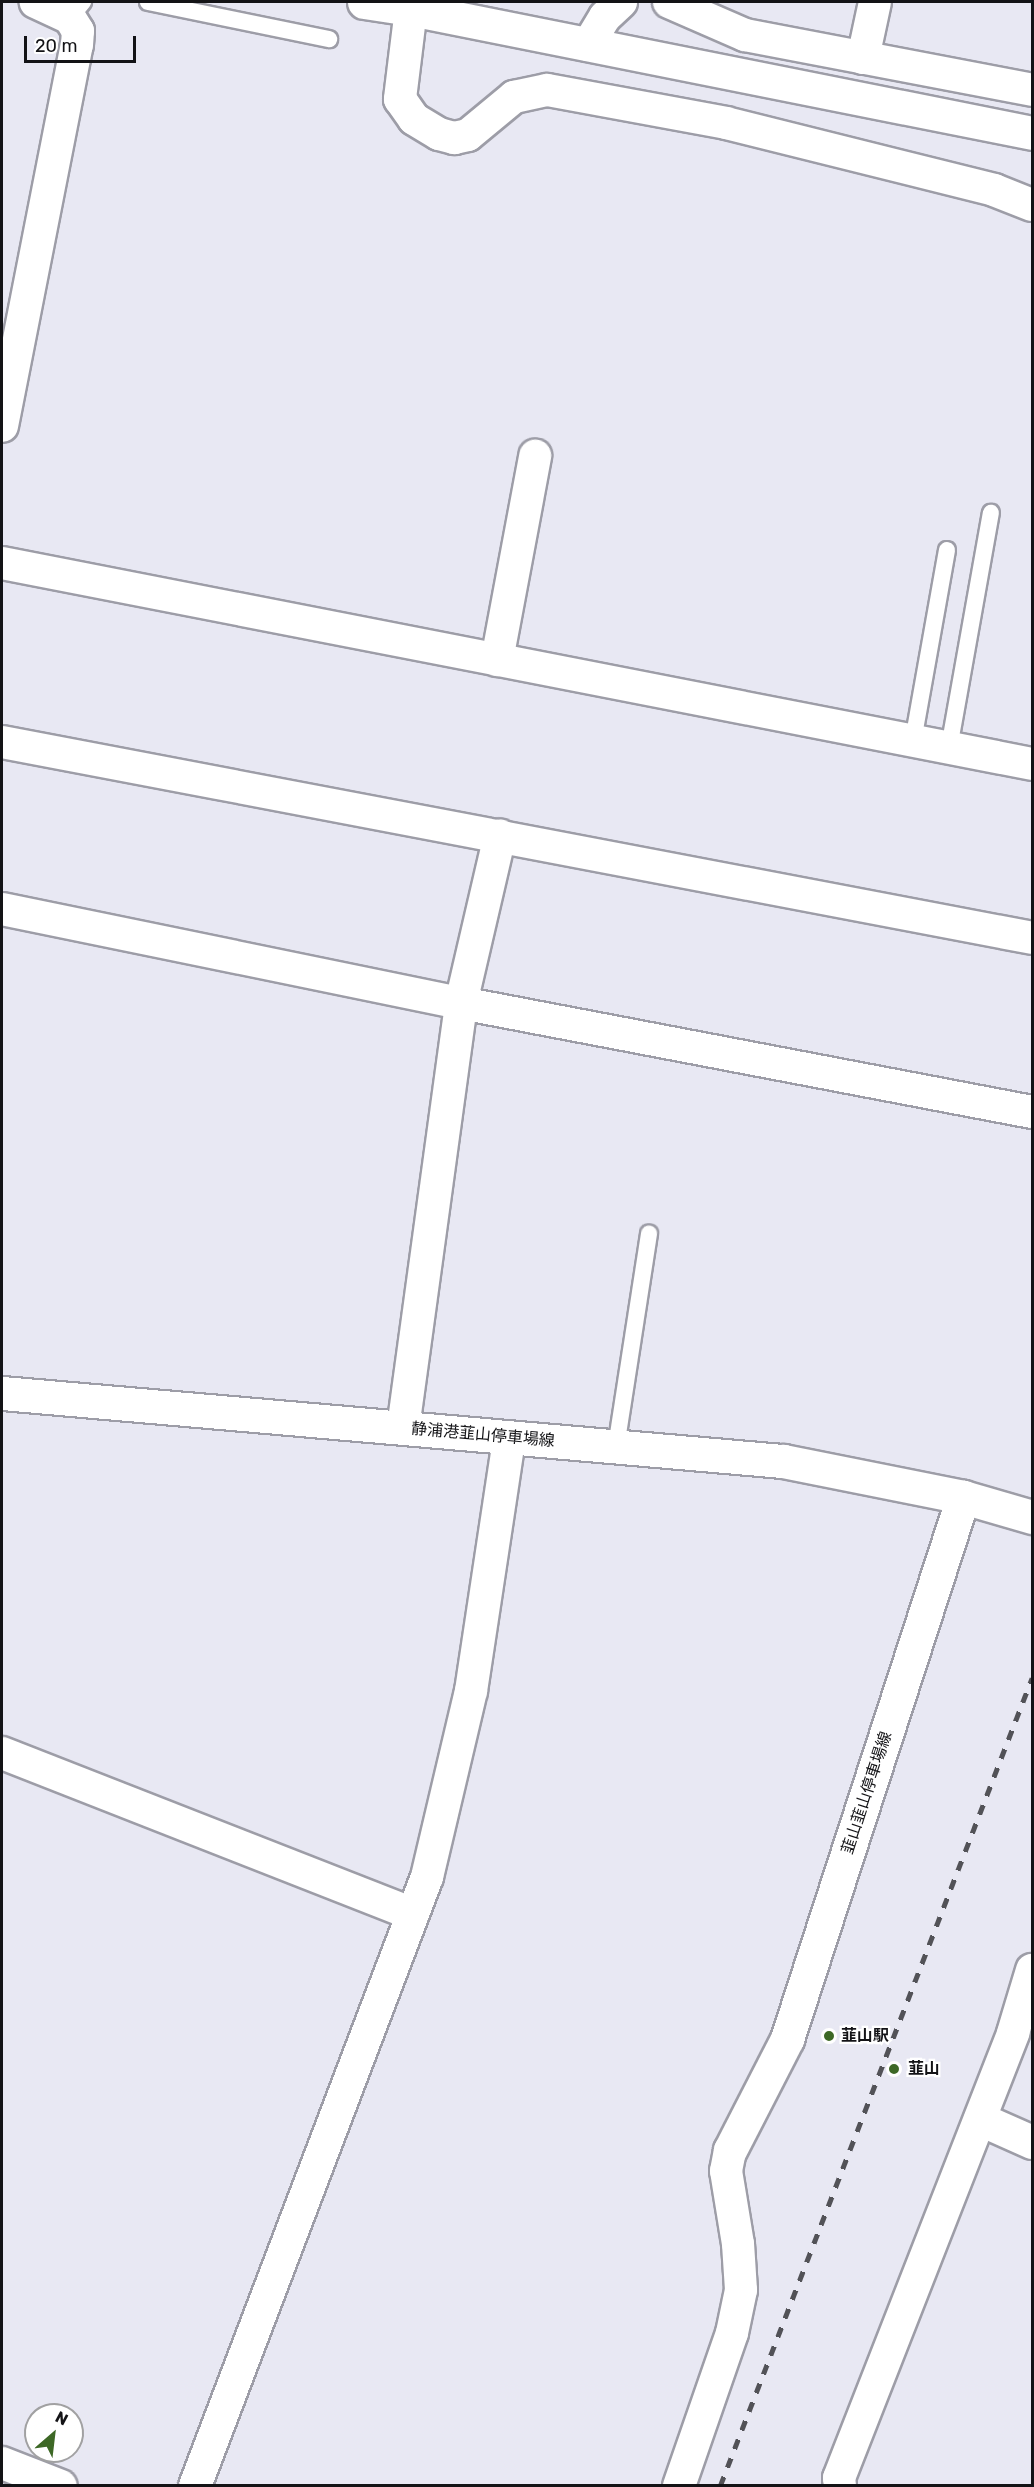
<!DOCTYPE html>
<meta charset="utf-8">
<style>
body{margin:0}
#map{position:relative;width:1034px;height:2487px;overflow:hidden;background:#e8e8f3;font-family:Rubik,"Noto Sans JP",sans-serif}
div>[style]{position:absolute}
[style*='--x']{left:calc(var(--x)*1px);top:calc(var(--y)*1px);width:calc(var(--w)*1px);rotate:calc(var(--a)*1deg)}
.roads{filter:drop-shadow(2px 0 #9d9da7) drop-shadow(-2px 0 #9d9da7) drop-shadow(0 2px #9d9da7) drop-shadow(0 -2px #9d9da7)}
.service>*{height:16px;margin:-8px;padding:0 8px;transform-origin:8px;border-radius:8px;background:#fff}
.minor>*{height:32px;margin:-16px;padding:0 16px;transform-origin:16px;border-radius:16px;background:#fff}
.tertiary>*{height:33px;margin:-16.5px;padding:0 16.5px;transform-origin:16.5px;border-radius:16.5px;background:#fff}
.secondary>*{height:33px;margin:-16.5px;padding:0 16.5px;transform-origin:16.5px;border-radius:16.5px;background:#fff}
.rail>*{height:4.5px;margin-top:-2.25px;transform-origin:0;background:repeating-linear-gradient(90deg,#525257 0 10px,transparent 0 20px)}
.dots>*{width:16px;height:16px;translate:-50% -50%;box-sizing:border-box;border:3px solid #fff;border-radius:50%}
span{translate:-50% -50%;white-space:nowrap;text-align:center;line-height:1.15;-webkit-text-stroke:4.5px #fff;paint-order:stroke}
.street-label{font-size:16px;color:#131316}
.poi-label{font-size:16px;color:#131316;font-weight:700}
.left{translate:0 -50%;text-align:left}
.frame{position:absolute;inset:0;border:3px solid #131316;pointer-events:none}
.north{position:absolute;left:24px;top:2403px;width:60px;height:60px;box-sizing:border-box;background:#fff;border:2px solid #a1a1a2;border-radius:50%;rotate:28deg;font-size:16px;font-weight:700;line-height:24px;text-align:center;color:#131316}
.north::after{content:'';display:block;margin:auto;width:21px;height:27px;background:#3d6826;clip-path:polygon(50% 0,100% 100%,50% 72%,0 100%)}
.scale{position:absolute;left:24px;top:36px;width:112px;height:27px;box-sizing:border-box;border:3px solid #131316;border-top:0;padding-left:8px;font-size:18px;line-height:21px;white-space:nowrap;color:#131316;-webkit-text-stroke:4px #fff;paint-order:stroke}
</style>
<div id="map">
<div class="roads">
<div class="service">
<div style="--x:148;--y:2;--w:185;--a:11.6"></div>
<div style="--x:70;--y:18;--w:21;--a:-51"></div>
<div style="--x:913;--y:741;--w:194;--a:-79.9"></div>
<div style="--x:949;--y:748;--w:239;--a:-79.9"></div>
<div style="--x:616;--y:1447;--w:216;--a:-81.2"></div>
</div>
<div class="minor">
<div style="--x:669;--y:2;--w:83;--a:23.5"></div>
<div style="--x:745;--y:35;--w:292;--a:10.8"></div>
<div style="--x:411;--y:9;--w:91;--a:97"></div>
<div style="--x:400;--y:99;--w:24;--a:55"></div>
<div style="--x:414;--y:119;--w:29;--a:31"></div>
<div style="--x:439;--y:134;--w:16;--a:15"></div>
<div style="--x:454;--y:138;--w:14;--a:-12"></div>
<div style="--x:468;--y:135;--w:60;--a:-39.6"></div>
<div style="--x:514;--y:97;--w:34;--a:-12"></div>
<div style="--x:547;--y:90;--w:182;--a:10.4"></div>
<div style="--x:726;--y:123;--w:276;--a:14"></div>
<div style="--x:994;--y:190;--w:41;--a:21.5"></div>
<div style="--x:588;--y:45;--w:33;--a:-59"></div>
<div style="--x:605;--y:17;--w:22;--a:-43"></div>
<div style="--x:863;--y:58;--w:57;--a:-77.9"></div>
<div style="--x:2;--y:426;--w:388;--a:-78.9"></div>
<div style="--x:77;--y:45;--w:14;--a:-86"></div>
<div style="--x:78;--y:31;--w:15;--a:-122"></div>
<div style="--x:70;--y:18;--w:38;--a:-155"></div>
<div style="--x:2;--y:563;--w:1049;--a:11.04"></div>
<div style="--x:497;--y:660;--w:208;--a:-79.4"></div>
<div style="--x:2;--y:742;--w:1048;--a:10.77"></div>
<div style="--x:2;--y:909;--w:469;--a:11.6"></div>
<div style="--x:461;--y:1003;--w:581;--a:10.81"></div>
<div style="--x:403;--y:1428;--w:429;--a:-82.2"></div>
<div style="--x:461;--y:1003;--w:172;--a:-76.9"></div>
<div style="--x:2;--y:1753;--w:441;--a:21.4"></div>
<div style="--x:2;--y:2463;--w:63;--a:21.3"></div>
<div style="--x:195;--y:2486;--w:652;--a:-69.15"></div>
<div style="--x:427;--y:1877;--w:191;--a:-76.7"></div>
<div style="--x:471;--y:1691;--w:255;--a:-81.4"></div>
<div style="--x:679;--y:2486;--w:162;--a:-70.9"></div>
<div style="--x:732;--y:2333;--w:44;--a:-78.2"></div>
<div style="--x:741;--y:2290;--w:46;--a:-93.7"></div>
<div style="--x:738;--y:2244;--w:74;--a:-99.3"></div>
<div style="--x:726;--y:2171;--w:21;--a:-79"></div>
<div style="--x:840;--y:2486;--w:8;--a:-97"></div>
<div style="--x:839;--y:2478;--w:478;--a:-68.6"></div>
<div style="--x:1013;--y:2033;--w:66;--a:-73.2"></div>
</div>
<div class="tertiary">
<div style="--x:411;--y:9;--w:633;--a:11.29"></div>
<div style="--x:980;--y:2119;--w:57;--a:23.9"></div>
</div>
<div class="secondary">
<div style="--x:364;--y:2;--w:48;--a:8.5"></div>
<div style="--x:411;--y:9;--w:7;--a:-90"></div>
<div style="--x:2;--y:1393;--w:784;--a:4.98"></div>
<div style="--x:783;--y:1461;--w:184;--a:11.3"></div>
<div style="--x:730;--y:2150;--w:125;--a:-62.8"></div>
<div style="--x:787;--y:2039;--w:570;--a:-72.01"></div>
<div style="--x:963;--y:1497;--w:72;--a:16.2"></div>
</div>
</div>
<div class="rail">
<div style="--x:720;--y:2486;--w:866;--a:-68.89"></div>
</div>
<div class="dots">
<div style="left:829px;top:2036px;background:#3d6826"></div>
<div style="left:894px;top:2069px;background:#3d6826"></div>
</div>
<div class="street-label">
<span style="left:483px;top:1435px;rotate:5deg">静浦港韮山停車場線</span>
<span style="left:867px;top:1793px;rotate:-72deg">韮山韮山停車場線</span>
</div>
<div class="poi-label">
<span class="left" style="left:841px;top:2036px">韮山駅</span>
<span class="left" style="left:908px;top:2069px">韮山</span>
</div>
<div class="frame"></div>
<div class="north">N</div>
<div class="scale">20 m</div>
</div>
